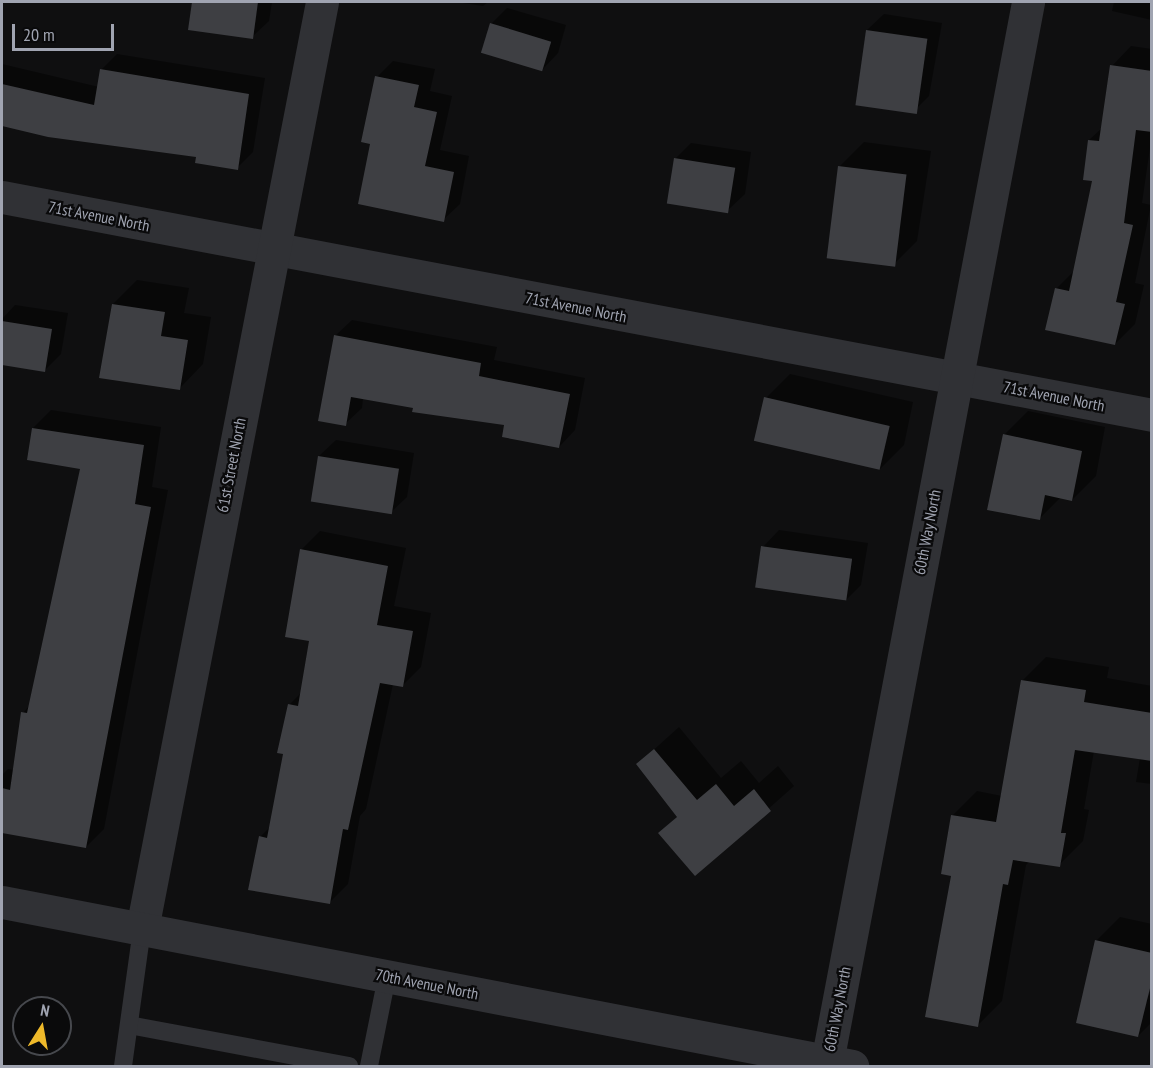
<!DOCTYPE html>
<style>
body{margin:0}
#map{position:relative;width:1153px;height:1068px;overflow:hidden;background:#0f0f10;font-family:"PT Sans Narrow",sans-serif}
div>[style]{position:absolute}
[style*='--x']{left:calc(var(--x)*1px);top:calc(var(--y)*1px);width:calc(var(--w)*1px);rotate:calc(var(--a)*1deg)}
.shadow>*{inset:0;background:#0007}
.building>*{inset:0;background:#3e3f43;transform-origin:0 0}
.service>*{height:18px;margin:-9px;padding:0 9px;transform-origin:9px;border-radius:9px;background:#303135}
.minor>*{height:33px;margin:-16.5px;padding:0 16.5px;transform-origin:16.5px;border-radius:16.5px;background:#303135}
.tertiary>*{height:33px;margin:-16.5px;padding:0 16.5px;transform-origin:16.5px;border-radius:16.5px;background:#303135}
span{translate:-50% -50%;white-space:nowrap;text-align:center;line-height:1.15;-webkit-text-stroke:4.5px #0a0a0b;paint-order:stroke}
.street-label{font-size:16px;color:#a0a4b1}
.frame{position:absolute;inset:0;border:3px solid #a0a4b1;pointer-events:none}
.north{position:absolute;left:12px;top:996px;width:60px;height:60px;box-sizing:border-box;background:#0a0a0b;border:2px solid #46484d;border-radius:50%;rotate:11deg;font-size:16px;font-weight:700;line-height:24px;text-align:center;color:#a0a4b1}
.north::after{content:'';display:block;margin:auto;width:21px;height:27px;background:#eeb92a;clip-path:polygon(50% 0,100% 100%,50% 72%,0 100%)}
.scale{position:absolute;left:12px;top:24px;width:102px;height:27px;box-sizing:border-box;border:3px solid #a0a4b1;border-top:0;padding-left:8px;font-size:18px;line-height:21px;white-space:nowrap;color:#a0a4b1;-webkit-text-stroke:4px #0a0a0b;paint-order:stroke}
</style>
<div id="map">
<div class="shadow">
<div style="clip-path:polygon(193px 2px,272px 2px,269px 21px,252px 37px,189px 29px)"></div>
<div style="clip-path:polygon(457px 2px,488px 2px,483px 6px)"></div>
<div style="clip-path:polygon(1114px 2px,1152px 2px,1152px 20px,1112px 11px)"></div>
<div style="clip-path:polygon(507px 8px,566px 25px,558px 53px,542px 70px,491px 24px)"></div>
<div style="clip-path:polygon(884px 14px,942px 23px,929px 96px,912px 113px,867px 30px)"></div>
<div style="clip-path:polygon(1131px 46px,1152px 49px,1152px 134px,1142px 203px,1151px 205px,1135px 283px,1144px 285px,1135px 324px,1115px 344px,1056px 289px,1075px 270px,1094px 180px,1089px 140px,1102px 128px,1112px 66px)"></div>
<div style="clip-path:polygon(117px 54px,265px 78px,253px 152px,237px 168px,197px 156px,48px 136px,2px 125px,2px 64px,99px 87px,101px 70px)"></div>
<div style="clip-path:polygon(393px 61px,435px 69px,430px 91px,452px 96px,440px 150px,469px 156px,460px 204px,443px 220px,377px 77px)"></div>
<div style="clip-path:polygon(864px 142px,931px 151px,917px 241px,893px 265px,840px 166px)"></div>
<div style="clip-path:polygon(691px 143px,751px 152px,745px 194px,728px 210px,675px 159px)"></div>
<div style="clip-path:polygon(137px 280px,189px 288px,184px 313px,211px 317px,203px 364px,179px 389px,113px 304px)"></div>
<div style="clip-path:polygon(15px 305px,68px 313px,61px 354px,45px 370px,2px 363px,2px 319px)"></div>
<div style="clip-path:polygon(352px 320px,497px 347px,494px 360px,585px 378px,575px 430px,559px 447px,506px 424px,363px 398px,362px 408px,345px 424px,335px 336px)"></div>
<div style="clip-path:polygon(790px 374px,913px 402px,904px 445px,880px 469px,766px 398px)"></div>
<div style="clip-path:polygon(51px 410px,161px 427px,152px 487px,168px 490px,104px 829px,86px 847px,2px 832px,2px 775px,8px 769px,14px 770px,23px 713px,30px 705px,82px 467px,33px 428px)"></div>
<div style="clip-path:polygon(1028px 411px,1105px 427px,1096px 476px,1072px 500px,1061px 497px,1040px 518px,1004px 435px)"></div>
<div style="clip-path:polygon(336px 440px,414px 453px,407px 497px,390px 513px,319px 456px)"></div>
<div style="clip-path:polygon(779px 530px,868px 543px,861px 585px,845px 601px,763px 547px)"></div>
<div style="clip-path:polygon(320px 531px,406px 548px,394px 606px,431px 613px,421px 667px,403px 685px,393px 684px,366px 809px,360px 816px,348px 884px,329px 903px,260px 837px,271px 826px,285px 753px,290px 704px,302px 692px,311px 640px,286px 636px,302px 549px)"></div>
<div style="clip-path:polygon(1046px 657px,1109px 667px,1107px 678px,1152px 686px,1152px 784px,1136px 782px,1140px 758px,1094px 751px,1084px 809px,1089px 810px,1083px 841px,1059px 865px,1030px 861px,1026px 865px,1002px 1001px,978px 1025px,953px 875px,953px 815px,977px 791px,1002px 796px,1022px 681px)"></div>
<div style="clip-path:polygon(679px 727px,721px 778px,741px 761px,759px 783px,778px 766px,794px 786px,695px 874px,660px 833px,678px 816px,638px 764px)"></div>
<div style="clip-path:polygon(1120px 917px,1152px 924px,1152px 973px,1143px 1010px,1152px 987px,1152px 1022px,1138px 1036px,1096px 941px)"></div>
</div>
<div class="building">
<div style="clip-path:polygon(192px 2px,258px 2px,253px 39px,188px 30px)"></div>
<div style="left:490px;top:23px;width:64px;height:31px;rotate:17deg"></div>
<div style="left:866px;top:30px;width:62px;height:76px;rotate:8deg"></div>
<div style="clip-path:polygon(1110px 65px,1152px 71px,1152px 132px,1136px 130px,1124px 223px,1133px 225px,1116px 302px,1125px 304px,1115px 345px,1045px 330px,1055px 288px,1069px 291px,1092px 181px,1083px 180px,1088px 140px,1099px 141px)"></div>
<div style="clip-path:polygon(100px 69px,249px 94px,238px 170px,195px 163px,196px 157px,48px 137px,2px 126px,2px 84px,94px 105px)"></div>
<div style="clip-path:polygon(375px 76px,419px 85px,414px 107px,437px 112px,425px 166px,454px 172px,444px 222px,358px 204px,370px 144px,361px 142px)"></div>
<div style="left:674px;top:158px;width:62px;height:46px;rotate:9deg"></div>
<div style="left:838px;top:166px;width:69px;height:93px;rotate:7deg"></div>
<div style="clip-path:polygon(112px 304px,165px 312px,161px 336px,188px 340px,180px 390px,99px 378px)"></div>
<div style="clip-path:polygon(2px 321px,52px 329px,45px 372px,2px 365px)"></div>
<div style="clip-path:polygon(334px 335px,481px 363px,479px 376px,570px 394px,559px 448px,502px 437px,504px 425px,412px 412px,413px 408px,351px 397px,346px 426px,318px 421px)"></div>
<div style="left:764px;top:397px;width:129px;height:45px;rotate:13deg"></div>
<div style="clip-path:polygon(32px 428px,144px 445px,135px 504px,151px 507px,86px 848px,2px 833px,2px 788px,10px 790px,21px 712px,27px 713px,80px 469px,27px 460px)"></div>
<div style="clip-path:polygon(1003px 434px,1082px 451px,1072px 501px,1045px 495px,1040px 520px,987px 510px)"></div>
<div style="left:318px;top:456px;width:82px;height:46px;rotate:9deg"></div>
<div style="left:761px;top:546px;width:92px;height:42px;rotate:8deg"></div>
<div style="clip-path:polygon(300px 549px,388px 566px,377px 625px,413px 631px,403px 687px,380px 683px,348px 830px,343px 829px,330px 904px,248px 890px,259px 836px,267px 838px,283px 754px,277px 753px,288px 704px,298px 706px,309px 641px,285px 637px)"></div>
<div style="clip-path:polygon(1021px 680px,1086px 690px,1084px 702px,1152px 713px,1152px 761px,1075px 750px,1061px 833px,1066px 833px,1060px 867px,1013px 860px,1008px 885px,1003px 884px,978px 1027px,925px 1017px,951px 876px,941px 874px,951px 815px,996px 822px)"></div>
<div style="clip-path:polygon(654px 749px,697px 800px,716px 784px,734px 806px,754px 789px,771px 811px,695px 876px,658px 833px,677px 817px,636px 764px)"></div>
<div style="clip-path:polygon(1095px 940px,1152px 953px,1152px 980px,1138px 1037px,1076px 1023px)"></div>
</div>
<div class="service">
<div style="--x:129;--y:1025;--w:224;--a:10.6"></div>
<div style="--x:123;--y:1066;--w:138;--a:-82.1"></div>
<div style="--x:369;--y:1066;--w:91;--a:-78.6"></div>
</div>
<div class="minor">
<div style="--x:2;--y:197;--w:1170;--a:10.73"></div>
<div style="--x:142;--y:929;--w:944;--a:-79.01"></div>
<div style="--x:827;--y:1062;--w:1079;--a:-79.26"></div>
</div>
<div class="tertiary">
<div style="--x:2;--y:902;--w:866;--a:10.92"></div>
</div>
<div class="street-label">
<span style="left:99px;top:216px;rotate:11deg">71st Avenue North</span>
<span style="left:576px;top:307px;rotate:11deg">71st Avenue North</span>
<span style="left:1054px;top:396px;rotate:11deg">71st Avenue North</span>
<span style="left:231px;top:465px;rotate:-79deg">61st Street North</span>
<span style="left:927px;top:532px;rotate:-79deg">60th Way North</span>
<span style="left:427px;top:984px;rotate:11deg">70th Avenue North</span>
<span style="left:837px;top:1009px;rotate:-79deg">60th Way North</span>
</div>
<div class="frame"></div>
<div class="north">N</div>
<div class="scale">20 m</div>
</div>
